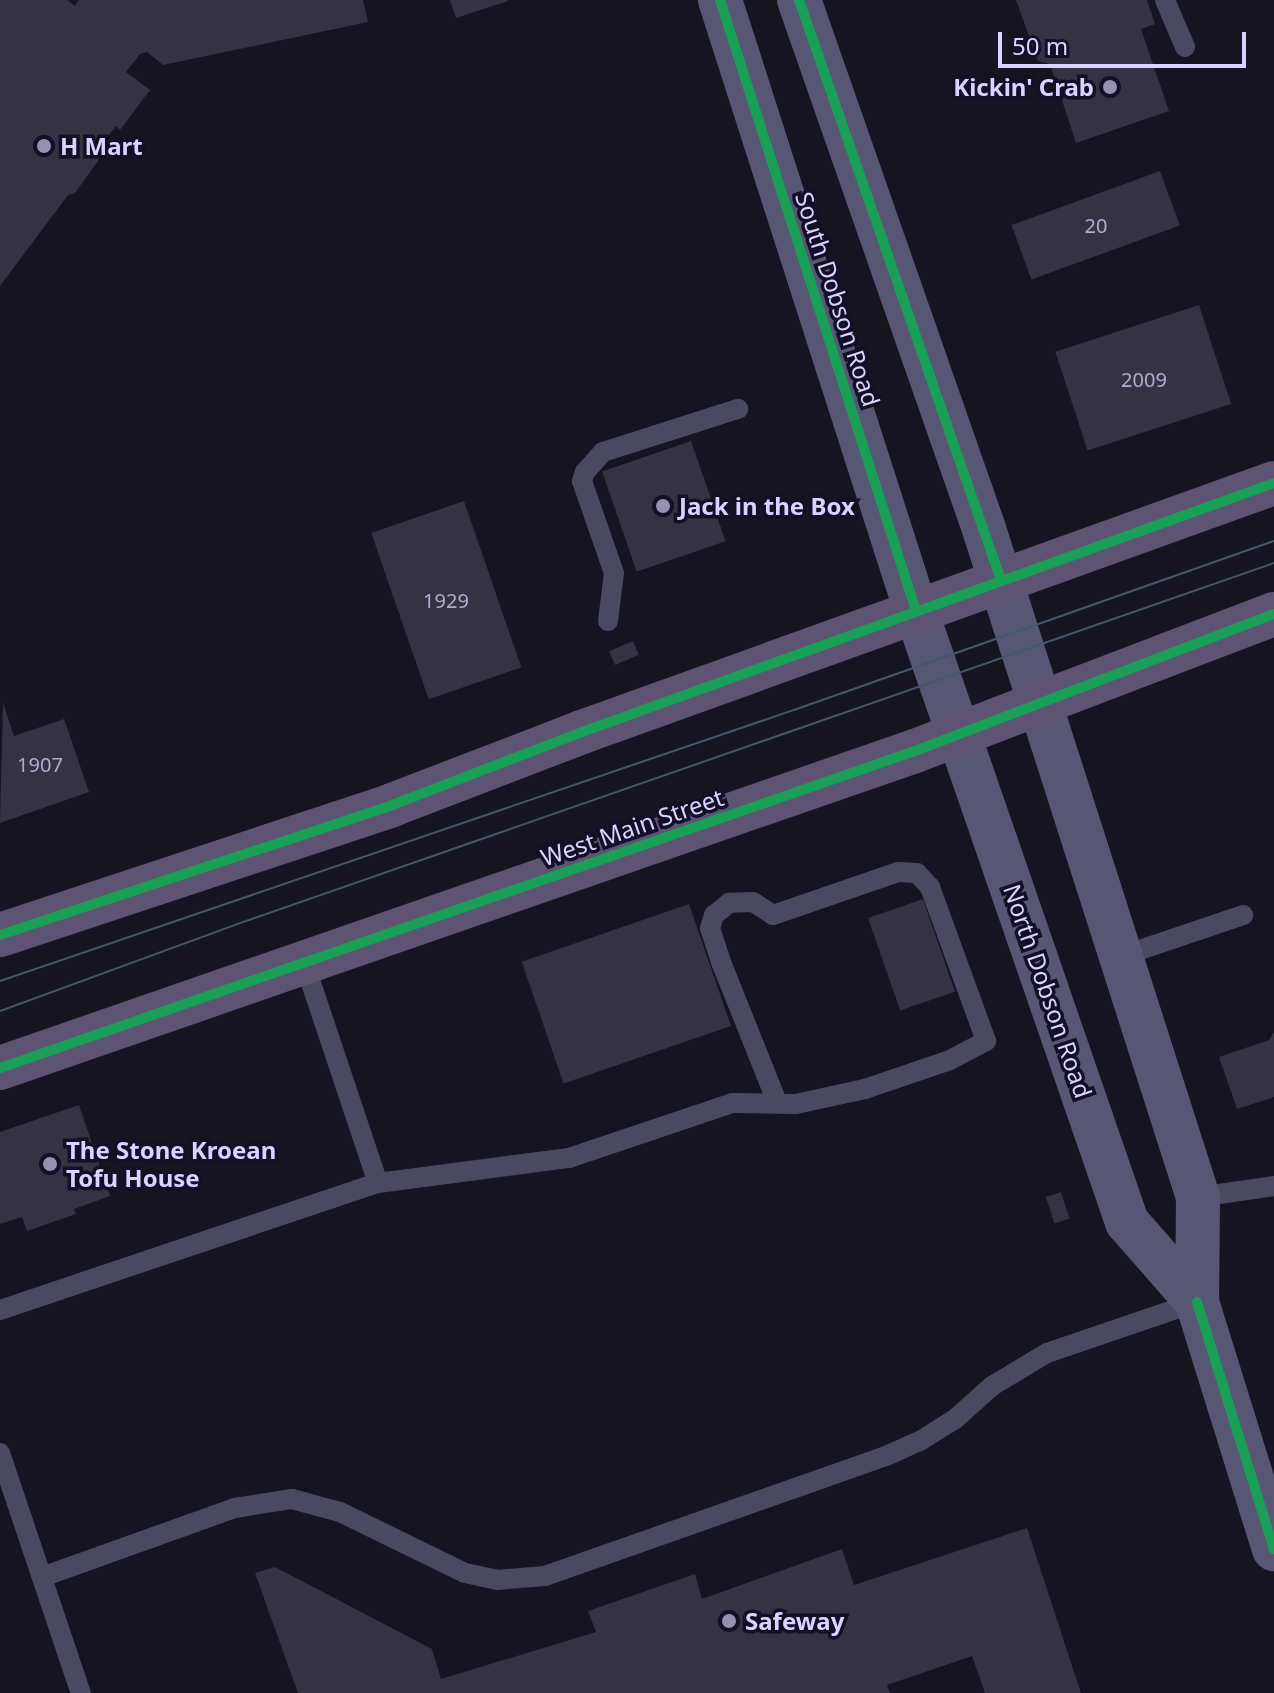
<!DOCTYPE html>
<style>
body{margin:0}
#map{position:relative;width:1274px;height:1693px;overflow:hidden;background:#161421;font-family:"Noto Sans",sans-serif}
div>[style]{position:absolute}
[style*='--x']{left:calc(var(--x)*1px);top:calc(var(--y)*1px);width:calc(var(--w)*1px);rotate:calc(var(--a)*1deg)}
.building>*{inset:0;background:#343243;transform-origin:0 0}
.lane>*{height:20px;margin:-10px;padding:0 10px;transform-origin:10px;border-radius:10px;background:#4a4962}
.secondary>*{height:44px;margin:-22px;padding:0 22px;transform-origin:22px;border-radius:22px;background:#575674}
.primary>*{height:44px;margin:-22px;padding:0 22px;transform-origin:22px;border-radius:22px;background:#5e5373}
.tram>*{height:2px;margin:-1px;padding:0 1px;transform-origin:1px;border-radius:1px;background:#43596b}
.cycleway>*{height:10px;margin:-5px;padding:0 5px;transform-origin:5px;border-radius:5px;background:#1a9f57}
.dots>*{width:22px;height:22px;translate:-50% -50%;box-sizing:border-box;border:4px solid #130f26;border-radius:50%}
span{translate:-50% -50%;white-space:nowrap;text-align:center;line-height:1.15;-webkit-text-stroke:7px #130f26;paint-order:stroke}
.number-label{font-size:20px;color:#b0acd0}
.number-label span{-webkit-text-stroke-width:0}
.poi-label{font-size:24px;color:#d9d4ff;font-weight:700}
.right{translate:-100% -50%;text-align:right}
.left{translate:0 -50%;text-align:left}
.street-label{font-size:24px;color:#d9d4ff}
.scale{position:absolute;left:998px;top:32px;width:248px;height:36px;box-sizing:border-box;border:4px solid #d9d4ff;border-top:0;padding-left:10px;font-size:24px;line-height:28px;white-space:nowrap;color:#d9d4ff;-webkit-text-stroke:6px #130f26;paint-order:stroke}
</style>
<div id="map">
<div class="building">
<div style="clip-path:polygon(0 0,67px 0,75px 6px,79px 0,363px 0,368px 22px,163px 65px,147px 52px,140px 54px,126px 72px,150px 90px,120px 130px,116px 126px,96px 152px,100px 155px,98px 161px,75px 193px,68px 195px,0 286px)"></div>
<div style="clip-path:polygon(450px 0,508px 0,508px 1px,456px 18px)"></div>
<div style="clip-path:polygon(1016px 0,1147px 0,1155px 24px,1141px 29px,1169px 111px,1076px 143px,1050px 64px,1038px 61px)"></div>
<div style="left:1160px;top:171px;width:58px;height:158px;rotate:70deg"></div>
<div style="left:1199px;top:305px;width:104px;height:151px;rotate:72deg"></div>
<div style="left:691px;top:441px;width:106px;height:94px;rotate:71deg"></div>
<div style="left:464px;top:501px;width:176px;height:98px;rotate:71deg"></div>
<div style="left:633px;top:641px;width:15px;height:26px;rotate:67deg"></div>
<div style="clip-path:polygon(3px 703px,14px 736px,64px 719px,89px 792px,0 823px)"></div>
<div style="left:923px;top:899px;width:98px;height:58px;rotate:71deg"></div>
<div style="left:689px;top:904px;width:129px;height:177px;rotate:71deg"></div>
<div style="clip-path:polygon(1274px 1032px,1274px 1097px,1237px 1109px,1219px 1057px,1269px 1040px)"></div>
<div style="clip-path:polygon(79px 1105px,110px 1196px,74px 1209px,76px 1214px,27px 1231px,22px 1217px,0 1224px,0 1132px)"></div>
<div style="left:1061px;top:1192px;width:28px;height:16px;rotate:72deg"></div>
<div style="clip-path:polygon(1027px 1528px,1081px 1693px,985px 1693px,972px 1656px,887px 1685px,890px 1693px,298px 1693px,255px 1573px,275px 1567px,432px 1649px,441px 1679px,596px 1632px,588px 1611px,695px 1574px,702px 1599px,842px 1549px,854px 1585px)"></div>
</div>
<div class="lane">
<div style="--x:1165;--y:0;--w:51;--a:66.9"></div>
<div style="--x:608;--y:621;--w:48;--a:-82.9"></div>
<div style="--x:614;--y:573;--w:97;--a:-109.2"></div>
<div style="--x:582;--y:481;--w:9;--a:-72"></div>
<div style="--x:585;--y:472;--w:27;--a:-48"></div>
<div style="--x:603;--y:452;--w:142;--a:-17.7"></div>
<div style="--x:1122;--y:956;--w:128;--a:-18.7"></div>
<div style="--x:304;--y:962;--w:233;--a:71.5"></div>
<div style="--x:1198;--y:1197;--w:77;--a:-8.2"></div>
<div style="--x:0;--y:1310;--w:399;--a:-18.6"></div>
<div style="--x:378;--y:1183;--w:193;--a:-7.5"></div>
<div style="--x:569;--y:1158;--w:172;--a:-18.6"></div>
<div style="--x:732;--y:1103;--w:64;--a:0.9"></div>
<div style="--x:796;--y:1104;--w:71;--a:-12.3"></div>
<div style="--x:865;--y:1089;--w:90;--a:-18.8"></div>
<div style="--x:950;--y:1060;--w:41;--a:-27.8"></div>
<div style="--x:986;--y:1041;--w:164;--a:-110"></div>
<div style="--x:930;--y:887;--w:19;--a:-133"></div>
<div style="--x:917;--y:873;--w:19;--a:-177"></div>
<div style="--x:898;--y:872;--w:132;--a:161"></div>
<div style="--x:773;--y:915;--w:24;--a:-147"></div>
<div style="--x:753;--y:902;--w:24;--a:178"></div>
<div style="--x:729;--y:903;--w:19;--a:141"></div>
<div style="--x:714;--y:915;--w:14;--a:107"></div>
<div style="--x:710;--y:928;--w:36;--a:72"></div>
<div style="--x:721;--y:962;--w:151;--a:68.2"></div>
<div style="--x:0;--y:1453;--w:253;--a:71.4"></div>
<div style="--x:42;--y:1577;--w:205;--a:-19.7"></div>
<div style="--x:235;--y:1508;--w:58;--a:-9"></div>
<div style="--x:292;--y:1499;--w:50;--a:15.2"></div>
<div style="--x:340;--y:1512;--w:139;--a:26"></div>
<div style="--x:465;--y:1573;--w:33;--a:12"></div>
<div style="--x:497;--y:1580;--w:48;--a:-4.8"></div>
<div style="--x:545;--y:1576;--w:361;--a:-19.4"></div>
<div style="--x:886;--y:1456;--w:37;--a:-24"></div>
<div style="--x:920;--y:1441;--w:40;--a:-32"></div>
<div style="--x:954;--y:1420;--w:51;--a:-41.8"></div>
<div style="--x:992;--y:1386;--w:64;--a:-31"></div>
<div style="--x:1047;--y:1353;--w:158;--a:-18.8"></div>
</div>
<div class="secondary">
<div style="--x:720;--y:0;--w:642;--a:72.21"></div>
<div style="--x:916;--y:611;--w:646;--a:70.95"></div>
<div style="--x:1127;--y:1222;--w:106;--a:48.8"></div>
<div style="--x:799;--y:0;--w:560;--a:70.72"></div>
<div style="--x:984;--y:529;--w:701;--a:72.24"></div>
<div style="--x:1198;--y:1197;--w:105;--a:90.5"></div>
<div style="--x:1197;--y:1302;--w:259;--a:72.7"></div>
</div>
<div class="primary">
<div style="--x:0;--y:935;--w:413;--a:-18.3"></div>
<div style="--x:392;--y:805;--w:204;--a:-21"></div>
<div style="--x:582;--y:732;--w:735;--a:-19.79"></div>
<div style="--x:0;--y:1068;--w:968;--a:-19.11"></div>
<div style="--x:915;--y:751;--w:384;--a:-20.9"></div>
</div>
<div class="tram">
<div style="--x:0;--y:981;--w:839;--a:-18.85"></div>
<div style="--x:794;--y:710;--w:509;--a:-19.4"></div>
<div style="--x:0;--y:1011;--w:265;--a:-20.1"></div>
<div style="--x:249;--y:920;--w:1085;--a:-19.2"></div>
</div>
<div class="cycleway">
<div style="--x:720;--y:0;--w:642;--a:72.21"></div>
<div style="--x:799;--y:0;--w:614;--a:70.8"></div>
<div style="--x:0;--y:935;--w:413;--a:-18.3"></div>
<div style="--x:392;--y:805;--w:204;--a:-21"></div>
<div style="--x:582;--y:732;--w:735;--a:-19.79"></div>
<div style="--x:0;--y:1068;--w:968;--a:-19.11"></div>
<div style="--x:915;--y:751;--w:384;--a:-20.9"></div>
<div style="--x:1197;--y:1302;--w:259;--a:72.7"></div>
</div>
<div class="dots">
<div style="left:1110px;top:87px;background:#9591b1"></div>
<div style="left:44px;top:146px;background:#9591b1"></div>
<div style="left:663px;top:506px;background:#9591b1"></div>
<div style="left:50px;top:1164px;background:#9591b1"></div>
<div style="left:729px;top:1621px;background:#9591b1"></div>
</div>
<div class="number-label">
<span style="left:1096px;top:225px">20</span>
<span style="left:1144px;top:379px">2009</span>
<span style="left:446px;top:600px">1929</span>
<span style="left:40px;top:764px">1907</span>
</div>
<div class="poi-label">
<span class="right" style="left:1094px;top:87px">Kickin' Crab</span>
<span class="left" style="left:60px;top:146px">H Mart</span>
<span class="left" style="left:679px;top:506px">Jack in the Box</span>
<span class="left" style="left:66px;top:1164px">The Stone Kroean<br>Tofu House</span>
<span class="left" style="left:745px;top:1621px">Safeway</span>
</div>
<div class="street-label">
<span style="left:838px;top:299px;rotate:72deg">South Dobson Road</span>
<span style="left:632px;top:827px;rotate:-19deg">West Main Street</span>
<span style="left:1048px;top:991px;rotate:71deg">North Dobson Road</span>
</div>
<div class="scale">50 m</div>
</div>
